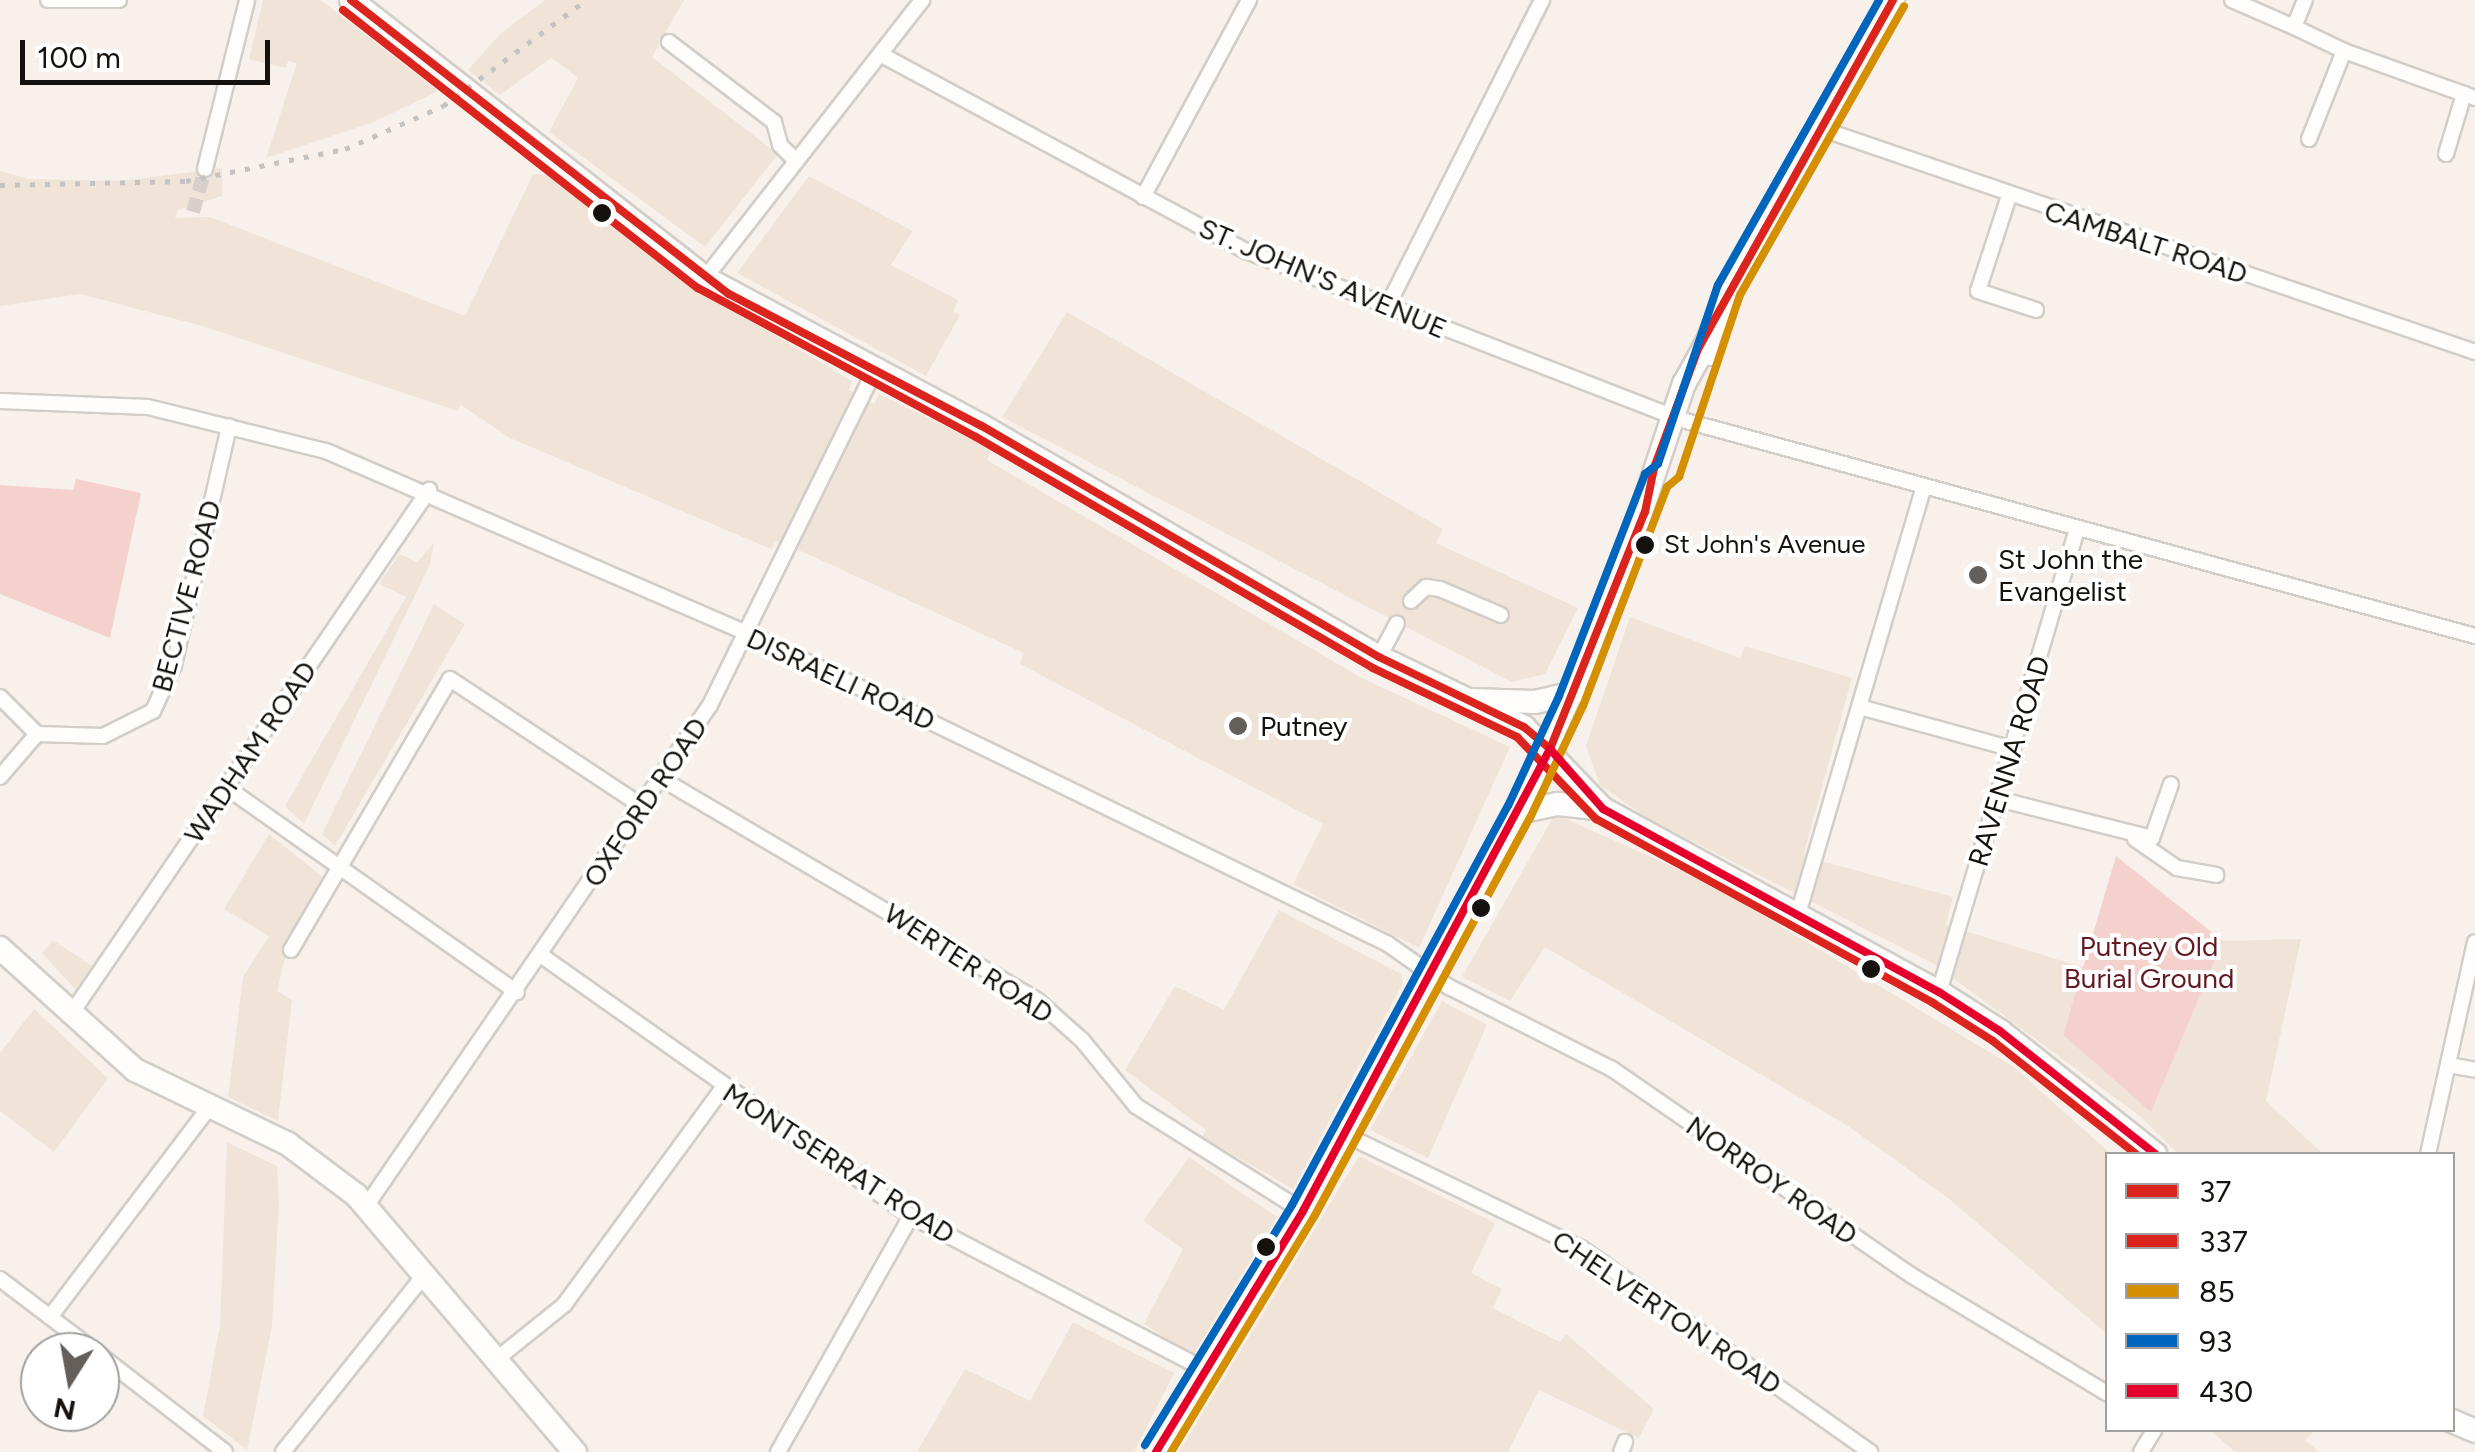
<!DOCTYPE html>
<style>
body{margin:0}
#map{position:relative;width:2475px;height:1452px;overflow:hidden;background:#f8f1eb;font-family:Figtree,sans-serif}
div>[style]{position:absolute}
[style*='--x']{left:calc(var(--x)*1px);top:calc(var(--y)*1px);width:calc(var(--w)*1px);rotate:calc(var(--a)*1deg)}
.built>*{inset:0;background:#f0e4d9}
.green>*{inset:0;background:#f5d1ce}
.minor-tunnel>*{height:14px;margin-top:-7px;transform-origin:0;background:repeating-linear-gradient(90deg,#d6cfca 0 14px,transparent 0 21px)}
.roads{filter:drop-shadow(2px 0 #d3cdc8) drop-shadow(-2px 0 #d3cdc8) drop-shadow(0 2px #d3cdc8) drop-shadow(0 -2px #d3cdc8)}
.minor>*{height:14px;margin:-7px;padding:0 7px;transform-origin:7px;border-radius:7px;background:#fefdfc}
.primary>*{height:22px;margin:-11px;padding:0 11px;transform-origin:11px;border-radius:11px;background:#fefdfc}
.trunk>*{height:22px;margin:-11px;padding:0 11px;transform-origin:11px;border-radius:11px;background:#fefdfc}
.rail>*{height:5px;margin-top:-2.5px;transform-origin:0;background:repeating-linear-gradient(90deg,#c5c3c2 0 5px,transparent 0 15px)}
.bus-1>*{height:8px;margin:-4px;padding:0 4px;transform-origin:4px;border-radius:4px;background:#dc241f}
.bus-2>*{height:8px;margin:-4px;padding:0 4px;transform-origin:4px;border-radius:4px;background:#dc241f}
.bus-3>*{height:8px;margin:-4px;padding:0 4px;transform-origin:4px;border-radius:4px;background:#d59002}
.bus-4>*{height:8px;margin:-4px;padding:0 4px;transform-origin:4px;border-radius:4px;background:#0065bd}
.bus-5>*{height:8px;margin:-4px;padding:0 4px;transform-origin:4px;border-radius:4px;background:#e4002b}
.dots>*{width:28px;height:28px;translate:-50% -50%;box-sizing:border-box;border:5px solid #fff;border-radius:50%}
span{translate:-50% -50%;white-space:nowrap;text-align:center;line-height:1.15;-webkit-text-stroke:8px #fff;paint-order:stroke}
.bus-label{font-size:26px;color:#15110e}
.left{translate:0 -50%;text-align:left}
.street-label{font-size:28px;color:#15110e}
.poi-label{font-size:28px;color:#15110e}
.park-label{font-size:28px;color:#611a21}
.legend{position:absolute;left:2105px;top:1152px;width:350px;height:280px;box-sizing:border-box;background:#fff;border:2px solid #a1a09f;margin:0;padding:12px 18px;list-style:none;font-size:30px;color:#15110e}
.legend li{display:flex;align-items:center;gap:20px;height:50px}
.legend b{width:50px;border:2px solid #a1a09f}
.north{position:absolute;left:20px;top:1332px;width:100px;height:100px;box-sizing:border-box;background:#fff;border:2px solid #a1a09f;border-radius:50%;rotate:191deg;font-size:28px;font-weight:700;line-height:40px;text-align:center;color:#15110e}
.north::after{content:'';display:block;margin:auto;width:35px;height:45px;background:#645f5b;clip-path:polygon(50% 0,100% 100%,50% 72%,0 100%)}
.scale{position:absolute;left:20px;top:40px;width:250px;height:45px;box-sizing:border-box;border:5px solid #15110e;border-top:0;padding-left:12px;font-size:30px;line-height:35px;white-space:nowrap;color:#15110e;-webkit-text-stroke:8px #fff;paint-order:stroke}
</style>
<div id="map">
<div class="built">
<div style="clip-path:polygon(263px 0,321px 0,438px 91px,374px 122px,266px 158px,297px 63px,288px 61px,286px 68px,249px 59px)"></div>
<div style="clip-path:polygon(545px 0,684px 0,652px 57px,778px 154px,705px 247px,549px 132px,578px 78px,564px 67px,551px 58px,500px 95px,468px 70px,501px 33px)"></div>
<div style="clip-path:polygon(222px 168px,222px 196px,178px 210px,175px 218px,210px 217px,465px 316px,533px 174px,548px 175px,692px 286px,852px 381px,849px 390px,874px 404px,879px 394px,992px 449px,987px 460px,1364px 679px,1510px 747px,1419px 948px,1293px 884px,1323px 824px,1020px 664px,1024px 653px,805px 553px,776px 541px,771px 549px,510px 438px,461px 405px,458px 411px,206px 327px,80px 294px,0 306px,0 171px,28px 179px,122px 181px)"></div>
<div style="clip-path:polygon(809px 176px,913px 231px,891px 265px,958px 300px,953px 311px,960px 315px,926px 376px,737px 273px)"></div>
<div style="clip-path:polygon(1067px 312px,1443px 529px,1436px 543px,1578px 608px,1545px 674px,1512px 682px,1002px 417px)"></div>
<div style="clip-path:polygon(434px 543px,430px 564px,304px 824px,285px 806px,406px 597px,379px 584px,399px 554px,417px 562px)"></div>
<div style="clip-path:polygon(434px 604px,465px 624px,335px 846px,322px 834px)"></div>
<div style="clip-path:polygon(1630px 617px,1740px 658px,1745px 646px,1852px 678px,1803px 856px,1953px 897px,1946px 925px,2085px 968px,2063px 1035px,2151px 1111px,2223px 941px,2301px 939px,2266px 1101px,2323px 1154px,2178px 1154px,2141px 1117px,1934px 964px,1649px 819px,1600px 785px,1586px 746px)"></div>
<div style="clip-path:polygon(1555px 814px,1709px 883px,2014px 1067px,2111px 1154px,2107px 1334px,1948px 1198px,1848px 1126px,1545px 947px,1510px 1001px,1462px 977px)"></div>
<div style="clip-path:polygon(269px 834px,324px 878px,289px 940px,277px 991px,292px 1000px,278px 1121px,228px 1097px,243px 977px,269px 936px,224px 909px)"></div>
<div style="clip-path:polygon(1279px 910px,1401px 974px,1403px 983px,1293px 1189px,1202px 1137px,1206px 1130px,1125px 1070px,1175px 986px,1224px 1010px)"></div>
<div style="clip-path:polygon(53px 940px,92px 966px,76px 990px,42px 953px)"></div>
<div style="clip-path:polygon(1442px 1001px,1487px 1025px,1428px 1158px,1370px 1130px)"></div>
<div style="clip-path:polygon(34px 1009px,108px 1078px,54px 1152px,0 1111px,0 1053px)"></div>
<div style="clip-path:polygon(227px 1142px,277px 1166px,279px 1203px,272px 1327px,247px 1450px,203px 1416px,220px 1325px)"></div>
<div style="clip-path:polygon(1359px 1156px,1495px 1223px,1471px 1273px,1502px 1289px,1493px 1308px,1560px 1342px,1566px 1334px,1654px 1409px,1639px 1438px,1539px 1390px,1508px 1452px,1179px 1452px)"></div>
<div style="clip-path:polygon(1189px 1157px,1277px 1217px,1193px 1355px,1144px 1324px,1183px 1249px,1143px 1221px)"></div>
<div style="clip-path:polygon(1073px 1322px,1174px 1373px,1134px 1452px,917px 1452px,965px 1369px,1030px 1401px)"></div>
<div style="clip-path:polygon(2210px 1430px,2315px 1430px,2305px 1440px,2319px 1452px,2235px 1452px)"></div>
</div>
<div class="green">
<div style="clip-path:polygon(76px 479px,141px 493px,110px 638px,0 594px,0 485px,73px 490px)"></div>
<div style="clip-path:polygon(2116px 856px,2223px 941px,2151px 1112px,2063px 1035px)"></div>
</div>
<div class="minor-tunnel">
<div style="--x:193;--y:212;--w:45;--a:-74.4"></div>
</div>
<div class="roads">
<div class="minor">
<div style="--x:48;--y:0;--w:71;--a:0"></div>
<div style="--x:2232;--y:0;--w:68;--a:23.5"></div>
<div style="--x:2294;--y:27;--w:29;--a:-68"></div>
<div style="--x:2294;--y:27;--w:55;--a:25.6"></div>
<div style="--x:669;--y:42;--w:132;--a:37.3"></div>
<div style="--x:774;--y:122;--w:24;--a:75"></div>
<div style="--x:780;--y:145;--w:23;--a:45"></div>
<div style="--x:880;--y:54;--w:416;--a:28.3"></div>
<div style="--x:1246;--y:251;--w:457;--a:21.2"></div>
<div style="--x:1819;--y:128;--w:693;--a:18.85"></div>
<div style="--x:2309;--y:139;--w:95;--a:-68.3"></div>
<div style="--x:2344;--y:51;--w:127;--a:19.7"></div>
<div style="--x:2446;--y:154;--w:63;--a:-73.3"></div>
<div style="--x:2464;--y:94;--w:12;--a:20"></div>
<div style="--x:205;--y:169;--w:174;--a:-76"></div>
<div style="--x:2009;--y:196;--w:100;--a:108.1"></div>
<div style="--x:1978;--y:291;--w:61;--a:18.1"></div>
<div style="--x:1143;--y:197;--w:224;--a:-61.7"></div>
<div style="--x:705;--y:278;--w:353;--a:-52"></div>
<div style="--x:1387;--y:307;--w:344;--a:-63.2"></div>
<div style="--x:0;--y:401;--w:148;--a:2.3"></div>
<div style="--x:148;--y:407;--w:183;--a:13.9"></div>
<div style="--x:326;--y:451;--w:473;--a:23.4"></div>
<div style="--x:760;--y:639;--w:698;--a:25.9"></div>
<div style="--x:1388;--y:944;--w:75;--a:35.2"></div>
<div style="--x:1449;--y:987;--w:182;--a:26.7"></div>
<div style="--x:1612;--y:1069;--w:363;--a:34.6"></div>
<div style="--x:1911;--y:1275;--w:230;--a:31.1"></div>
<div style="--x:1686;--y:421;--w:818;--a:15.24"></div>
<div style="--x:1411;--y:601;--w:21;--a:-43"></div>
<div style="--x:1426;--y:587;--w:14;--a:8"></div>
<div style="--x:1440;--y:589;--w:66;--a:23.1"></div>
<div style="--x:1379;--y:657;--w:38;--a:-62"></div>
<div style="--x:0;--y:697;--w:52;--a:45"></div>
<div style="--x:37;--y:734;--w:66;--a:1.7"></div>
<div style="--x:103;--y:736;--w:56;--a:-26.6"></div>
<div style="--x:153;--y:711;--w:51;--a:-65.5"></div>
<div style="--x:174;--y:665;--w:245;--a:-77"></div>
<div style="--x:1860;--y:707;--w:159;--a:15.4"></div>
<div style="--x:0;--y:777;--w:57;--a:-49.3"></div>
<div style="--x:660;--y:778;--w:439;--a:30.5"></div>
<div style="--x:1038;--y:1001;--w:59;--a:41.6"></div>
<div style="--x:1082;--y:1040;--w:85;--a:50.7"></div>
<div style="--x:1136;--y:1106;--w:197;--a:32.2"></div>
<div style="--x:226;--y:787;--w:356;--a:35.2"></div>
<div style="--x:1998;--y:799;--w:159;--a:14.2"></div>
<div style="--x:2152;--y:838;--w:57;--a:-70.6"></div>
<div style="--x:2135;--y:839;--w:51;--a:34.6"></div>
<div style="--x:2177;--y:868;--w:40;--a:10"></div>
<div style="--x:1798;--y:914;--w:446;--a:-73.6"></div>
<div style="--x:291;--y:950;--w:314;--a:-59.6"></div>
<div style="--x:450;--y:679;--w:230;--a:33.5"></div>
<div style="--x:542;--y:956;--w:451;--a:35.2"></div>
<div style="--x:911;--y:1216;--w:332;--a:27.6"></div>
<div style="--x:1939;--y:992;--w:483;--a:-73.4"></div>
<div style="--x:71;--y:1014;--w:635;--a:-55.66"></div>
<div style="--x:2448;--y:1065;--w:27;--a:10"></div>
<div style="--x:1346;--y:1135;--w:261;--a:25.7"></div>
<div style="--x:1581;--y:1248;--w:354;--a:35.2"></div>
<div style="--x:2428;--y:1154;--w:217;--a:-77.5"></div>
<div style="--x:367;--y:1205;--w:606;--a:-55.55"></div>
<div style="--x:710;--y:705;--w:373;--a:-63.8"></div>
<div style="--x:0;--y:1279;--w:121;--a:37.2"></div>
<div style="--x:50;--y:1317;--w:265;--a:-52.8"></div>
<div style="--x:100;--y:1355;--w:158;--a:37.8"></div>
<div style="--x:498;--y:1358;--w:85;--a:-38.8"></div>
<div style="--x:564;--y:1305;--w:269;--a:-53.8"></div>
<div style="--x:283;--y:1452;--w:229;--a:-51.4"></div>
<div style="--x:778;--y:1452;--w:271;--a:-60.6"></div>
<div style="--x:1621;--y:1452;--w:11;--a:-68"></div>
<div style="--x:2141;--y:1452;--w:26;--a:-59"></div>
</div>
<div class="primary">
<div style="--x:1710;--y:354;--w:13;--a:-99"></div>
<div style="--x:1708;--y:341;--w:55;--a:-67.6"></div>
<div style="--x:1729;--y:290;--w:333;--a:-60.5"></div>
<div style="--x:1471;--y:700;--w:64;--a:1.8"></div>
<div style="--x:1535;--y:702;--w:40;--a:-13"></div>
<div style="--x:1519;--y:812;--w:40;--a:-12"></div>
<div style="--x:1558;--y:804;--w:45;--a:6.3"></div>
<div style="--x:0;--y:948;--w:182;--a:42.1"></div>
<div style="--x:135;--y:1070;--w:170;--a:25.8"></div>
<div style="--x:288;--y:1144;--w:85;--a:36.9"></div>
<div style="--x:356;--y:1195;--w:338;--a:49.6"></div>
<div style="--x:1156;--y:1452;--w:282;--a:-58.6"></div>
<div style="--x:1303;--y:1211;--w:454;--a:-61.6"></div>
<div style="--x:1519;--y:812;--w:235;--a:-66.4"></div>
<div style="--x:1613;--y:597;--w:225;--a:-71.6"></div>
<div style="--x:1684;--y:384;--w:49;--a:-60.8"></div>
</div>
<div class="trunk">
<div style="--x:351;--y:0;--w:450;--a:38.1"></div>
<div style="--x:705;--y:278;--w:314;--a:28.1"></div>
<div style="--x:982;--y:426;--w:459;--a:30.2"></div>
<div style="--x:1379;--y:657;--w:161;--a:25.8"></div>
<div style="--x:1524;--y:727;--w:114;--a:46.1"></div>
<div style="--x:1603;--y:809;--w:383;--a:28.6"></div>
<div style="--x:1939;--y:992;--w:72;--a:32.6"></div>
<div style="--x:2000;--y:1031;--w:198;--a:38.4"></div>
<div style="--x:2452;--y:1421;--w:25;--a:23"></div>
</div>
</div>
<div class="rail">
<div style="--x:0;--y:185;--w:186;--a:-1.2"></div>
<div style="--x:186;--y:181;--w:162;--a:-11.4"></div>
<div style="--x:345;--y:149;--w:107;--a:-23.7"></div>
<div style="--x:443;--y:106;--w:178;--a:-36.5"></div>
</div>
<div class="bus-1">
<div style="--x:351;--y:0;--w:479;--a:37.9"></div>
<div style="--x:729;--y:294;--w:285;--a:27.6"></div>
<div style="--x:982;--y:426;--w:459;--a:30.2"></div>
<div style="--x:1379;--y:657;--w:161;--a:25.8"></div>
<div style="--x:1524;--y:727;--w:34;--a:40"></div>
<div style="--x:1550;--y:749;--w:255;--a:-68.2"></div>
<div style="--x:1645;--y:512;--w:45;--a:-78.4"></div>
<div style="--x:1654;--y:468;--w:127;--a:-69.7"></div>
<div style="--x:1698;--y:349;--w:400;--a:-60.8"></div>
</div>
<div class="bus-2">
<div style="--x:343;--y:10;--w:451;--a:38.1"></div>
<div style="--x:698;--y:288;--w:315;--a:28.2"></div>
<div style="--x:976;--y:437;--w:459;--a:30.2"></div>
<div style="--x:1373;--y:668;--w:160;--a:25.6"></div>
<div style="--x:1517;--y:737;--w:114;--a:46.1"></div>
<div style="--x:1596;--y:819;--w:384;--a:28.6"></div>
<div style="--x:1933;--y:1003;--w:71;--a:32.3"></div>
<div style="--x:1993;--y:1041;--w:182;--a:38.3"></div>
</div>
<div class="bus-3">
<div style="--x:1171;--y:1452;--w:275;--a:-58.7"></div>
<div style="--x:1314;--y:1217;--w:454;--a:-61.6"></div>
<div style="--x:1530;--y:818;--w:124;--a:-64.7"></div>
<div style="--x:1583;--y:706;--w:235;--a:-69"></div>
<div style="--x:1667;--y:487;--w:16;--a:-40"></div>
<div style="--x:1679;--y:477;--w:192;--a:-71.5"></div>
<div style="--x:1740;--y:295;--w:332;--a:-60.4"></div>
</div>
<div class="bus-4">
<div style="--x:1145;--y:1445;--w:281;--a:-58.5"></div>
<div style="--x:1292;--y:1205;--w:454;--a:-61.6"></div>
<div style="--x:1508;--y:806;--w:121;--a:-65.1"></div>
<div style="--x:1559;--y:696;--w:238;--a:-68.8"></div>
<div style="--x:1645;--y:474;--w:16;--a:-38"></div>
<div style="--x:1658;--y:464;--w:189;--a:-71.5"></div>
<div style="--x:1718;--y:285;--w:327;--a:-60.5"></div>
</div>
<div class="bus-5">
<div style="--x:1156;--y:1452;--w:282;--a:-58.6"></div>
<div style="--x:1303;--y:1211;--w:524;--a:-61.87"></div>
<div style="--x:1550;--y:749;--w:80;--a:48.5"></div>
<div style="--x:1603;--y:809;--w:383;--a:28.6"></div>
<div style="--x:1939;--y:992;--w:72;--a:32.6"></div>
<div style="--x:2000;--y:1031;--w:198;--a:38.4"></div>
</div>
<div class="dots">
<div style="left:602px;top:213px;background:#15110e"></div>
<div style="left:1645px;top:545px;background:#15110e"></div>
<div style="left:1978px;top:575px;background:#645f5b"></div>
<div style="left:1238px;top:726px;background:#645f5b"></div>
<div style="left:1481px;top:908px;background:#15110e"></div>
<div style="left:1871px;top:969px;background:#15110e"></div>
<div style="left:1266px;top:1247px;background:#15110e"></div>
</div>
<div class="bus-label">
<span class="left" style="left:1664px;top:545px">St John's Avenue</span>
</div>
<div class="street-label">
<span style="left:2146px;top:242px;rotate:18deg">CAMBALT ROAD</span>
<span style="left:1323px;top:278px;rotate:23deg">ST. JOHN'S AVENUE</span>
<span style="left:186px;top:596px;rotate:-75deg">BECTIVE ROAD</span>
<span style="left:841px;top:679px;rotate:25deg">DISRAELI ROAD</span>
<span style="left:250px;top:752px;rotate:-56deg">WADHAM ROAD</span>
<span style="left:2009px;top:761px;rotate:-73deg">RAVENNA ROAD</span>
<span style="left:645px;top:802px;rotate:-56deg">OXFORD ROAD</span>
<span style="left:969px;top:963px;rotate:33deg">WERTER ROAD</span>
<span style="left:839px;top:1163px;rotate:33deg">MONTSERRAT ROAD</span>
<span style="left:1772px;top:1180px;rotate:35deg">NORROY ROAD</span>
<span style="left:1667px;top:1312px;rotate:34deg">CHELVERTON ROAD</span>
</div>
<div class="poi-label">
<span class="left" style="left:1998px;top:575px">St John the<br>Evangelist</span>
<span class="left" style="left:1260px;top:726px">Putney</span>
</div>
<div class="park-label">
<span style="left:2149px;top:962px">Putney Old<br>Burial Ground</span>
</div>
<ul class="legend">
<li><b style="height:12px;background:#dc241f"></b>37</li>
<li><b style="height:12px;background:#dc241f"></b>337</li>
<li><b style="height:12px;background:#d59002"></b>85</li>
<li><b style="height:12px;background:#0065bd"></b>93</li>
<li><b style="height:12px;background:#e4002b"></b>430</li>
</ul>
<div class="north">N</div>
<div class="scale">100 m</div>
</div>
